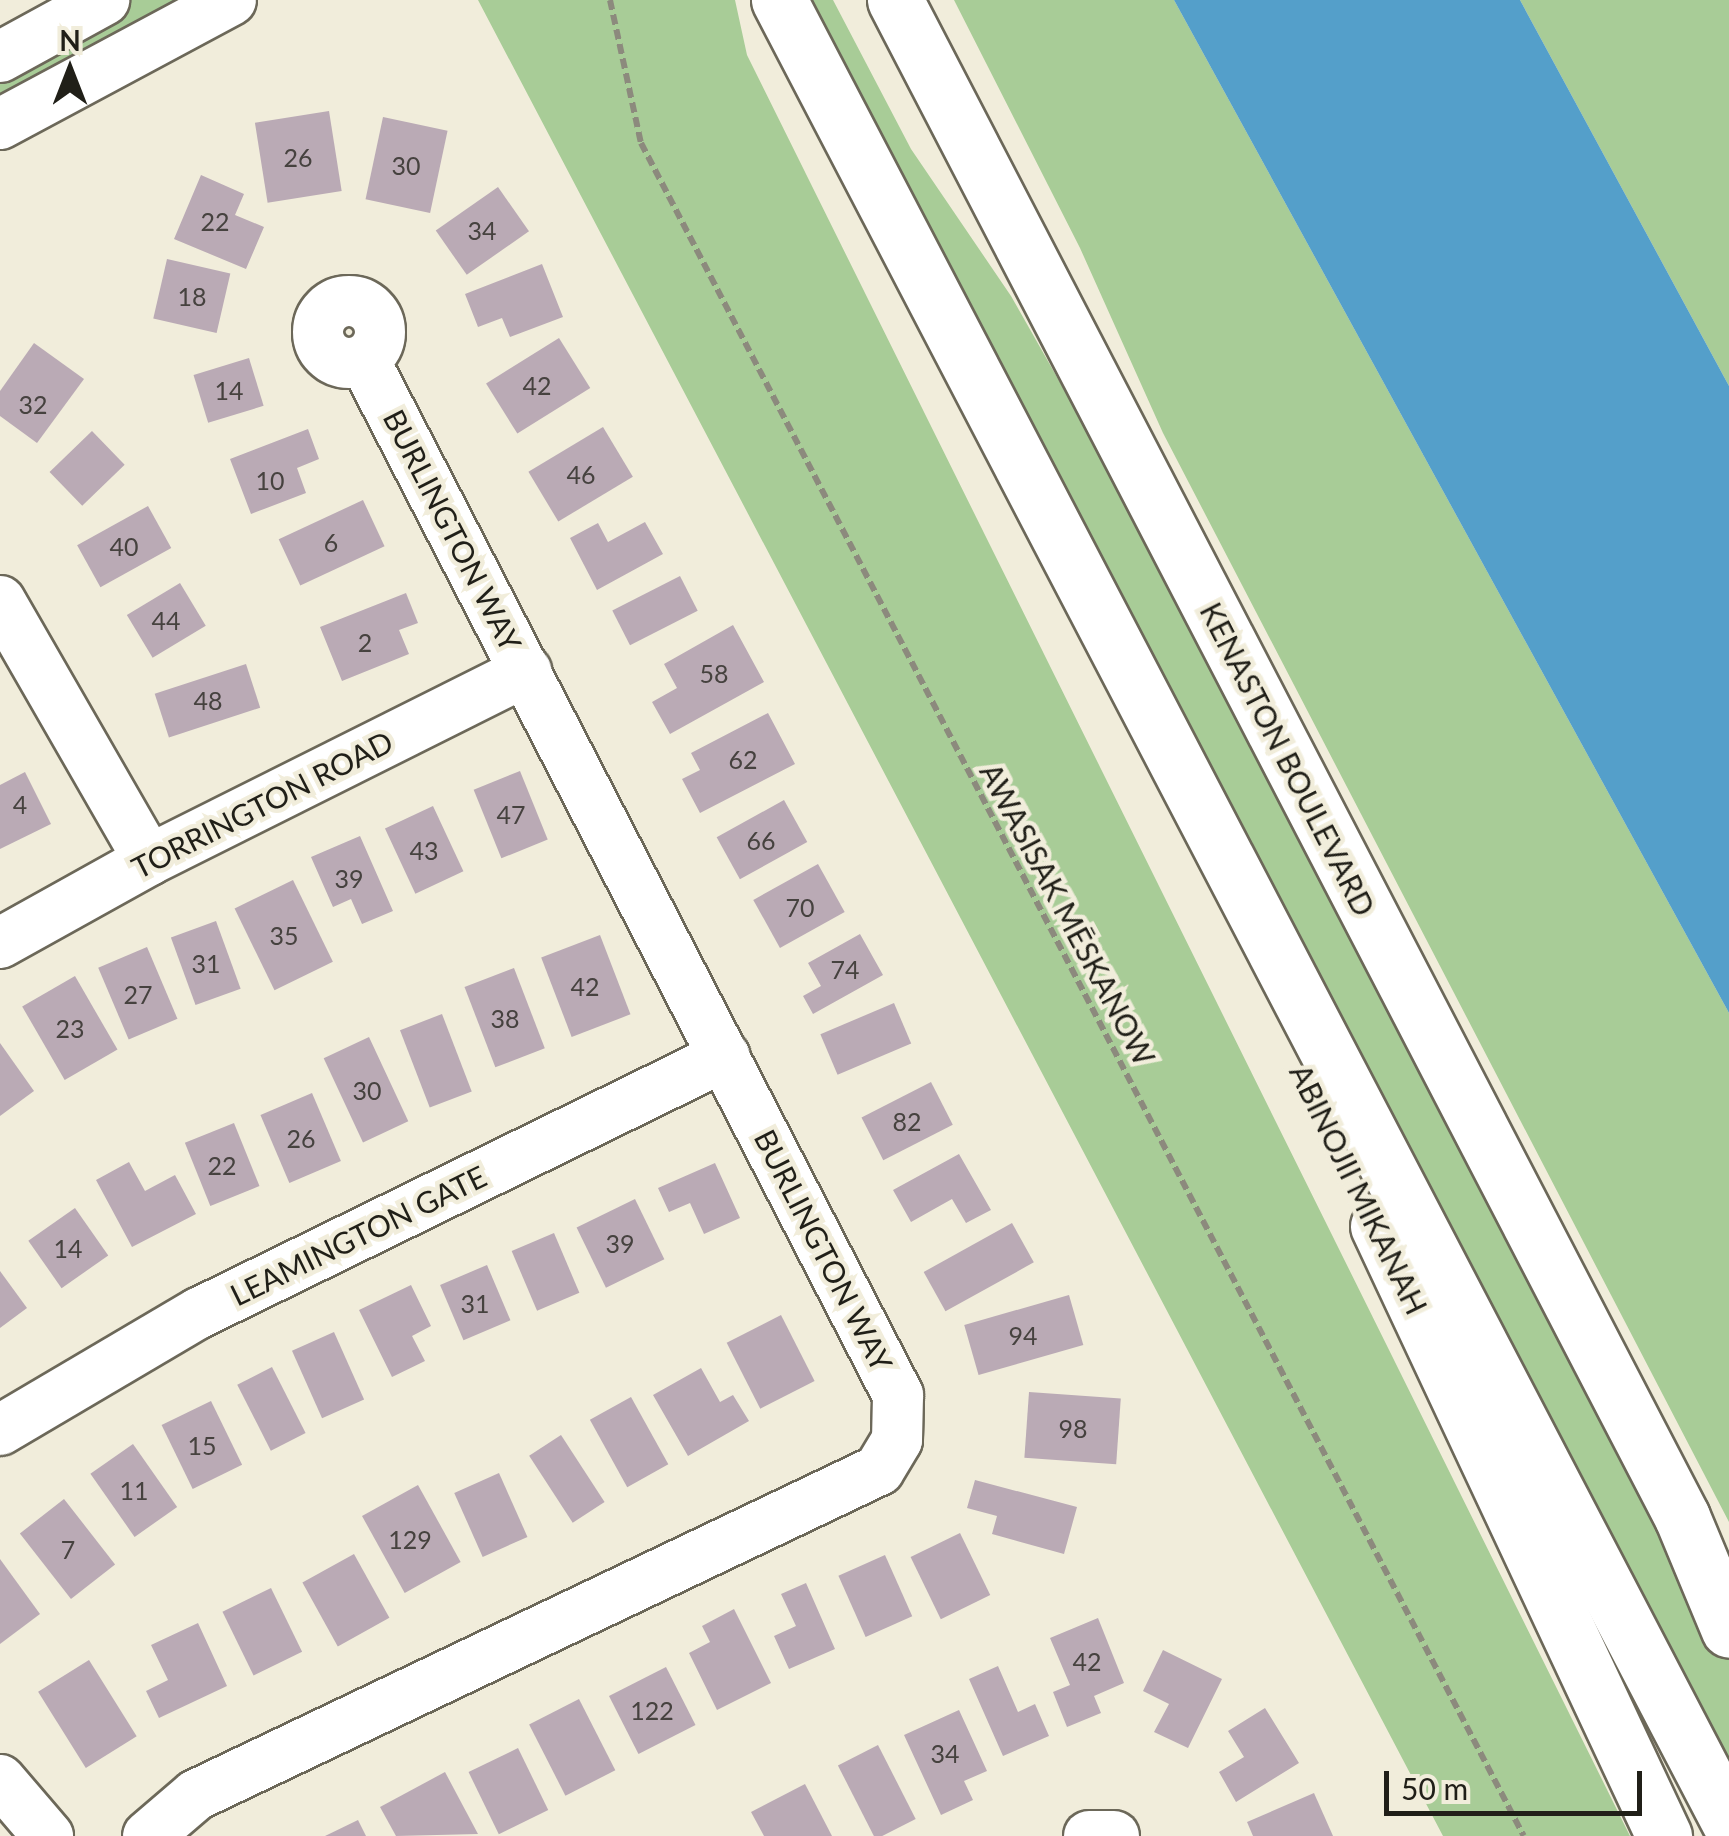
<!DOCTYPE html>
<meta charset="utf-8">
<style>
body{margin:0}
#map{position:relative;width:1729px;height:1836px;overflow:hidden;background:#f1eddb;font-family:Lato,sans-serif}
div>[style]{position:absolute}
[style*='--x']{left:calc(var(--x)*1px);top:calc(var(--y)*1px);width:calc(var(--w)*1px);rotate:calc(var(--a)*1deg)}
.green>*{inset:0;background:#a8cc97}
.water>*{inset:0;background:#549fca}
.building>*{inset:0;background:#baaab5;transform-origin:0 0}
.path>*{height:6px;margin-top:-3px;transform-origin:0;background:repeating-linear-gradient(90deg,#8c8a7d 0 10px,transparent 0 15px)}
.roads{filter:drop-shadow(2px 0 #6c6859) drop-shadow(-2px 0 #6c6859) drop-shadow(0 2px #6c6859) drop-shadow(0 -2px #6c6859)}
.minor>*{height:50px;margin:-25px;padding:0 25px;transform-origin:25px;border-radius:25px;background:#fff}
.minor>.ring{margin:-25px;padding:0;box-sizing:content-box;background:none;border:50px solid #fff;border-radius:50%}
.major>*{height:55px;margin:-27.5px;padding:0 27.5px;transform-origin:27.5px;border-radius:27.5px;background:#fff}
span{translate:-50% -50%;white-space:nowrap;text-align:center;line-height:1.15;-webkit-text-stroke:9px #f1eddb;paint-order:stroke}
.number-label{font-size:25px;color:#46423f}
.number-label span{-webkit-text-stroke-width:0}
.street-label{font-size:30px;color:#201f18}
.north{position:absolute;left:20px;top:20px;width:100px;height:100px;-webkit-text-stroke:8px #f1eddb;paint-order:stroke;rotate:0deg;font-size:28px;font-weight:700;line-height:40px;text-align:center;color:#201f18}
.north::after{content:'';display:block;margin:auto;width:35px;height:45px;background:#201f18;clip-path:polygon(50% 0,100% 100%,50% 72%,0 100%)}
.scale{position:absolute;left:1384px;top:1771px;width:258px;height:45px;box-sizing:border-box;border:5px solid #201f18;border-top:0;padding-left:12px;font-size:30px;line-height:35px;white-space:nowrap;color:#201f18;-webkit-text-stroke:8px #f1eddb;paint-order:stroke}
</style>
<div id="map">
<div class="green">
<div style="clip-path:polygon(104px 0,232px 0,0 124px,0 57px)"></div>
<div style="clip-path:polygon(478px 0,735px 0,747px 55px,1630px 1836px,1443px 1836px)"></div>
<div style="clip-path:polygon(807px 0,833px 0,911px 149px,1011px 296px,1087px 430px,1729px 1655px,1729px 1773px)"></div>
<div style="clip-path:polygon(954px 0,1174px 0,1729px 1013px,1729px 1522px,1163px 433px,1080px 248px)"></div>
<div style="clip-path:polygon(1520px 0,1729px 0,1729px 386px)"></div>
</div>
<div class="water">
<div style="clip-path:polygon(1174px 0,1520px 0,1729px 386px,1729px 1013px)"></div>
</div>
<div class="building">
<div style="left:329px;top:111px;width:81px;height:75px;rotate:81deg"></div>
<div style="left:383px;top:117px;width:66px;height:84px;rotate:12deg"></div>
<div style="clip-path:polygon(201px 175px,244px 194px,235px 215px,264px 227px,246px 269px,174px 239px)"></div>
<div style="left:498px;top:187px;width:54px;height:76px;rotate:55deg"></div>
<div style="left:167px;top:259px;width:65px;height:61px;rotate:13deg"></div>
<div style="clip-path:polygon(542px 264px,563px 317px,510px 337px,502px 318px,478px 327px,465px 294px)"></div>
<div style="left:559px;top:338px;width:59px;height:86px;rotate:58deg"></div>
<div style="clip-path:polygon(34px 343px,84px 379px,37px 443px,0 416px,0 391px)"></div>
<div style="left:249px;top:358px;width:50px;height:58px;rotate:73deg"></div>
<div style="left:603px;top:427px;width:58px;height:87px;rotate:59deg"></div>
<div style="clip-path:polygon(308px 429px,319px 459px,297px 468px,306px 493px,251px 514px,230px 459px)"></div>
<div style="left:92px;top:431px;width:47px;height:59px;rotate:46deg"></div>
<div style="left:363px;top:500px;width:51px;height:93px;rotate:65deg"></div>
<div style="left:148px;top:506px;width:48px;height:81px;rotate:61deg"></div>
<div style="clip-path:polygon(645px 522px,663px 554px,597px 590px,570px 538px,598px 523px,608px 542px)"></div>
<div style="left:680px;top:576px;width:39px;height:76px;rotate:63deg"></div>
<div style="left:180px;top:583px;width:50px;height:62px;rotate:59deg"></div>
<div style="clip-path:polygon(406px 593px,418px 623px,399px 630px,409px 654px,342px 681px,320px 627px)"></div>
<div style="clip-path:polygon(733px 625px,764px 682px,670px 734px,652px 702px,677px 688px,664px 664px)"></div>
<div style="left:246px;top:664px;width:46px;height:96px;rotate:72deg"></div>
<div style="clip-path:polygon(768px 713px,795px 764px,700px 813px,682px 779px,700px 770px,691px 753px)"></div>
<div style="left:520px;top:771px;width:74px;height:50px;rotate:68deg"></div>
<div style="clip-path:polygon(25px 772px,51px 824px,0 849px,0 785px)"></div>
<div style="left:784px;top:800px;width:48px;height:77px;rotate:61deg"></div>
<div style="left:433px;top:806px;width:72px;height:53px;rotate:65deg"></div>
<div style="clip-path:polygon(360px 836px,393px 911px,362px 924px,351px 899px,333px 907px,311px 857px)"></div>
<div style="left:818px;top:864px;width:55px;height:74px;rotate:61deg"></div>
<div style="left:293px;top:880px;width:91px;height:65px;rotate:64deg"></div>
<div style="left:216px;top:921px;width:72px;height:48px;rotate:70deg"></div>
<div style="clip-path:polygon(860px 934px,883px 975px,813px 1014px,803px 996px,821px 986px,808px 963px)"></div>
<div style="left:600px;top:935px;width:85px;height:63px;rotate:69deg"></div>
<div style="left:147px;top:947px;width:78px;height:53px;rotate:67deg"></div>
<div style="left:514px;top:968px;width:86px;height:53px;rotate:69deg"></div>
<div style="left:75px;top:976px;width:85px;height:61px;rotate:60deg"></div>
<div style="left:894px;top:1003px;width:44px;height:80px;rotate:67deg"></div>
<div style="left:442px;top:1014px;width:83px;height:45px;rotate:69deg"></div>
<div style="left:369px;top:1037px;width:93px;height:50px;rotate:65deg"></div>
<div style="clip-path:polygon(0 1043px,34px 1091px,0 1116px)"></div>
<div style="left:931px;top:1082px;width:48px;height:78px;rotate:63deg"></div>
<div style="left:312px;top:1093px;width:74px;height:56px;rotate:67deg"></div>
<div style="left:234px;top:1123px;width:68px;height:53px;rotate:68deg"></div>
<div style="clip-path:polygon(959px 1154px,991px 1210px,966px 1223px,952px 1199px,911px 1222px,893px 1190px)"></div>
<div style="clip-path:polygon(129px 1162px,145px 1191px,175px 1175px,196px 1214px,132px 1247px,96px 1180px)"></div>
<div style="clip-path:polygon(715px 1163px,740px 1218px,704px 1234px,690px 1203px,669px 1212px,658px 1188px)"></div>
<div style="left:635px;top:1199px;width:67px;height:65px;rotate:64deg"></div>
<div style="left:75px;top:1208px;width:58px;height:57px;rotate:55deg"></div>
<div style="left:1012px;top:1223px;width:45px;height:101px;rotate:61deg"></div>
<div style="left:554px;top:1233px;width:65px;height:46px;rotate:67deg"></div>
<div style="left:487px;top:1265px;width:60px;height:51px;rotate:67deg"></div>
<div style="clip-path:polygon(0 1271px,27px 1308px,0 1328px)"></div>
<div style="clip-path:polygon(411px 1285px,431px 1326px,412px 1336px,425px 1361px,392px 1377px,359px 1310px)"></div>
<div style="left:1069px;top:1295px;width:52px;height:109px;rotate:74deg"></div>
<div style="left:781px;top:1315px;width:74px;height:61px;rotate:63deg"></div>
<div style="left:334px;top:1332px;width:74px;height:46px;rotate:66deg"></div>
<div style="left:272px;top:1367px;width:74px;height:39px;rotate:63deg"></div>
<div style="clip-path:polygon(701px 1368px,720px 1402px,733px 1395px,749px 1421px,688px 1456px,653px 1395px)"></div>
<div style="left:1029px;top:1392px;width:92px;height:66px;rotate:4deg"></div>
<div style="left:631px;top:1397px;width:77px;height:47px;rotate:61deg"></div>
<div style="left:211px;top:1401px;width:71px;height:55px;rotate:64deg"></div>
<div style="left:561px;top:1435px;width:80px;height:38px;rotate:57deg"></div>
<div style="left:133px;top:1444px;width:77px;height:52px;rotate:55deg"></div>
<div style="left:499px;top:1473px;width:70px;height:49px;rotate:66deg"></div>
<div style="clip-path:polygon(975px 1480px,1077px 1507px,1064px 1554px,992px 1534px,997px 1516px,967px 1508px)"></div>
<div style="left:418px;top:1485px;width:88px;height:64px;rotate:61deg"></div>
<div style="left:64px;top:1499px;width:83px;height:56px;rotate:52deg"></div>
<div style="left:960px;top:1533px;width:69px;height:55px;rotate:64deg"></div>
<div style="left:354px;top:1554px;width:73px;height:59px;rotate:61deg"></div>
<div style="left:885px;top:1555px;width:67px;height:51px;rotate:66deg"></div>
<div style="clip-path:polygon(0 1559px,40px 1614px,0 1644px)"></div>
<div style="clip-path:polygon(806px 1583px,835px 1649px,789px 1669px,774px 1636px,796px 1626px,781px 1594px)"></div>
<div style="left:271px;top:1588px;width:71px;height:54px;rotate:64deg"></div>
<div style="clip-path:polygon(734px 1609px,771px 1683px,717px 1710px,689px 1653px,710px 1642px,702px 1626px)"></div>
<div style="clip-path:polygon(1098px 1618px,1124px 1683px,1094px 1696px,1101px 1713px,1067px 1727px,1053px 1692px,1070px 1685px,1050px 1638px)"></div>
<div style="clip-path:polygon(198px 1623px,227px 1686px,159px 1718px,146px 1691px,168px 1680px,151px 1645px)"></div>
<div style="clip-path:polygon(1163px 1650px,1222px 1679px,1188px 1748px,1154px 1732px,1169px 1704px,1143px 1691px)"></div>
<div style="left:89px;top:1660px;width:90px;height:60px;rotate:58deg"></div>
<div style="clip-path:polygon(998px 1666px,1018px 1712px,1035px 1704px,1049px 1736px,1003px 1756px,969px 1679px)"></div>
<div style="left:666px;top:1667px;width:65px;height:64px;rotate:63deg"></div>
<div style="left:579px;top:1699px;width:80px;height:56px;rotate:63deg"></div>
<div style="clip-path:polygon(1265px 1708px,1299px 1763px,1236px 1802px,1219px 1772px,1244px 1757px,1228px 1731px)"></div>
<div style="clip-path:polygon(959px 1710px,987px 1771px,964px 1781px,973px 1800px,941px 1815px,904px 1735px)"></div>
<div style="left:878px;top:1745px;width:83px;height:45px;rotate:63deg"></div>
<div style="left:518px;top:1748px;width:69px;height:55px;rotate:64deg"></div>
<div style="clip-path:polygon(445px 1772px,478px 1834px,396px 1836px,380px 1807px)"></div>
<div style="clip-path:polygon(805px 1784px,832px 1836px,764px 1836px,751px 1812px)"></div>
<div style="clip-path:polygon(1314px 1793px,1333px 1836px,1253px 1836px,1247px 1822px)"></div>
<div style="clip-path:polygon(358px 1820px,366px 1836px,325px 1836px)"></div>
</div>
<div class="path">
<div style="--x:610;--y:0;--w:146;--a:77.8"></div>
<div style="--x:641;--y:143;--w:1909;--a:62.46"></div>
</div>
<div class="roads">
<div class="minor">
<div style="--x:0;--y:57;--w:119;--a:-28.7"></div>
<div style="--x:0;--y:124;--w:262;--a:-28.2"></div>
<div class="ring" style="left:318px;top:301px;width:12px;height:12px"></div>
<div style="--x:0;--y:601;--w:299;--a:60.1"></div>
<div style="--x:0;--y:943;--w:171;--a:-29.1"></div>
<div style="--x:149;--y:860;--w:422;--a:-26.6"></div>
<div style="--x:0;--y:1430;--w:231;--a:-30.5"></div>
<div style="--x:199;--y:1313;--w:585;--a:-26.04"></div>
<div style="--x:0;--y:1780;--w:74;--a:49.4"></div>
<div style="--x:148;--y:1836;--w:63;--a:-40.5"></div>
<div style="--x:196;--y:1795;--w:756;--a:-25.45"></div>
<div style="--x:879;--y:1470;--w:35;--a:-59"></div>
<div style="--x:897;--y:1440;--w:45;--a:-88.7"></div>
<div style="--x:898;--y:1395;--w:1165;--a:-117.29"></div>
<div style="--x:1089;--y:1836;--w:25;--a:0"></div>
</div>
<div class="major">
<div style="--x:779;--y:0;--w:2055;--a:62.46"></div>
<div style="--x:895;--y:0;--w:1709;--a:62.58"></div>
<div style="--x:1682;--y:1517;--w:122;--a:67.4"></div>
<div style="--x:1378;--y:1226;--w:674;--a:64.88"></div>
</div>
</div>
<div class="number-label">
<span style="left:298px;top:157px">26</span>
<span style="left:406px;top:165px">30</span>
<span style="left:215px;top:221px">22</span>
<span style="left:482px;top:230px">34</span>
<span style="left:192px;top:296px">18</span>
<span style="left:537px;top:385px">42</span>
<span style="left:229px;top:390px">14</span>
<span style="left:33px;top:404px">32</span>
<span style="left:581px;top:474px">46</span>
<span style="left:270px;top:480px">10</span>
<span style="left:331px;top:542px">6</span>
<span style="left:124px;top:546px">40</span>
<span style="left:166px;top:620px">44</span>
<span style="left:365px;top:642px">2</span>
<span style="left:714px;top:673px">58</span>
<span style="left:208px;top:700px">48</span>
<span style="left:743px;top:759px">62</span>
<span style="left:20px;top:804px">4</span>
<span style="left:511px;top:814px">47</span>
<span style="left:761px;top:840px">66</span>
<span style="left:424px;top:850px">43</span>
<span style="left:349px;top:878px">39</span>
<span style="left:800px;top:907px">70</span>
<span style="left:284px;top:935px">35</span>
<span style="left:206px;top:963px">31</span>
<span style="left:845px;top:969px">74</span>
<span style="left:585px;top:986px">42</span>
<span style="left:138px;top:994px">27</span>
<span style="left:505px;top:1018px">38</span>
<span style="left:70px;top:1028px">23</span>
<span style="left:367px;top:1090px">30</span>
<span style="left:907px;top:1121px">82</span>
<span style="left:301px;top:1138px">26</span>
<span style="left:222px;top:1165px">22</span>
<span style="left:620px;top:1243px">39</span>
<span style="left:68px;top:1248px">14</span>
<span style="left:475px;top:1303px">31</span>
<span style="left:1023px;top:1335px">94</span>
<span style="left:1073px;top:1428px">98</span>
<span style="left:202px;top:1445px">15</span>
<span style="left:134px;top:1490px">11</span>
<span style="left:410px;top:1539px">129</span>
<span style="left:68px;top:1549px">7</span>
<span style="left:1087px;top:1661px">42</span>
<span style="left:652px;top:1710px">122</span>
<span style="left:945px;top:1753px">34</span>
</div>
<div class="street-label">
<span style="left:453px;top:530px;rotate:63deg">BURLINGTON WAY</span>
<span style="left:1288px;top:759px;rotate:63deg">KENASTON BOULEVARD</span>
<span style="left:262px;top:804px;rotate:-27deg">TORRINGTON ROAD</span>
<span style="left:1068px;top:914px;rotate:62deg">AWASISAK MĒSKANOW</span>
<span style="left:1359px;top:1189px;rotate:64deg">ABINOJII MIKANAH</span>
<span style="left:358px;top:1235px;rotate:-26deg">LEAMINGTON GATE</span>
<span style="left:824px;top:1250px;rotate:63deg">BURLINGTON WAY</span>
</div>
<div class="north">N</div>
<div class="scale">50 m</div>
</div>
